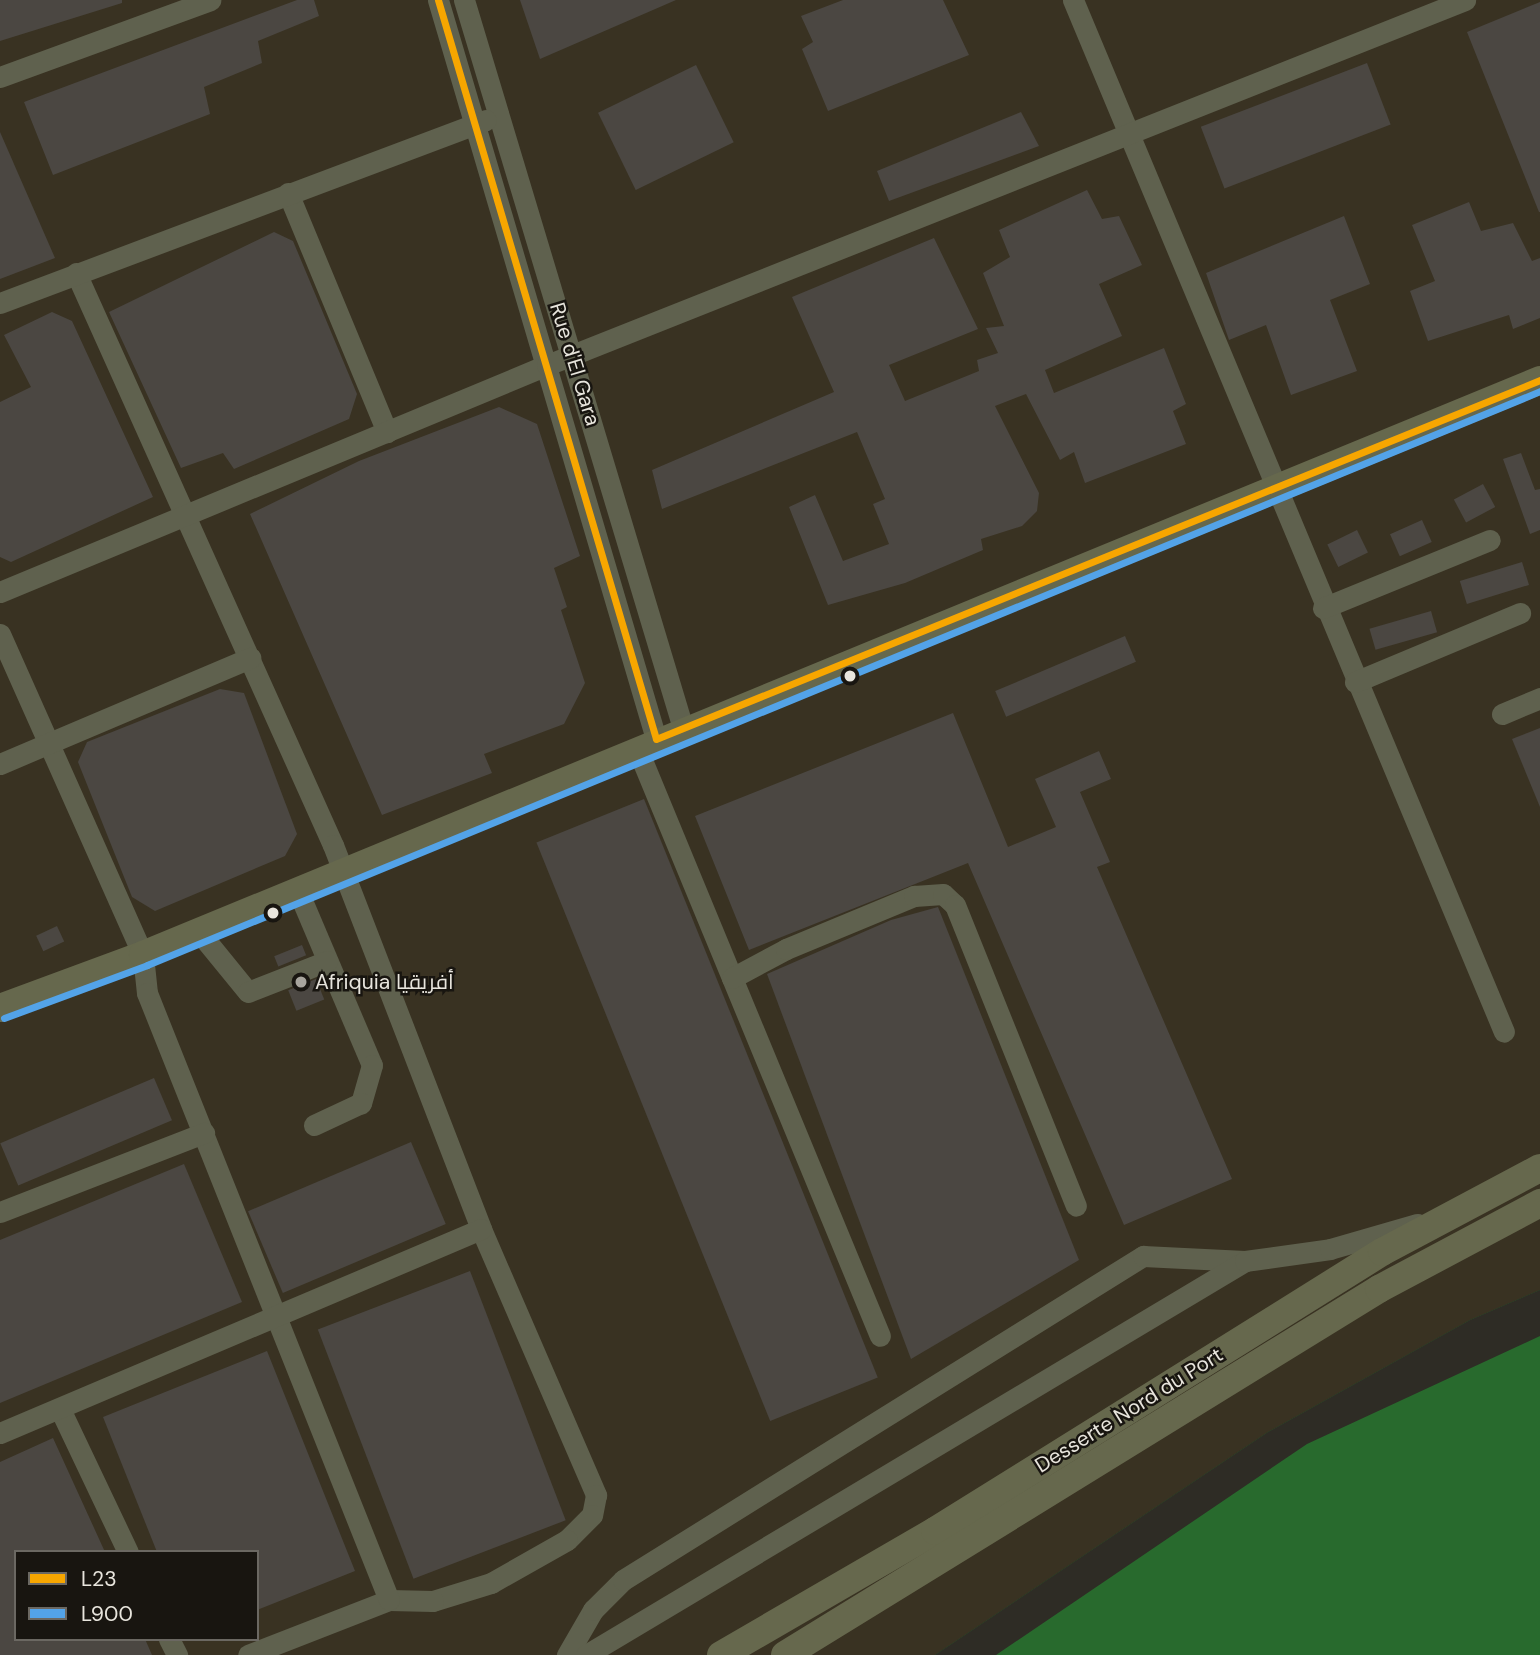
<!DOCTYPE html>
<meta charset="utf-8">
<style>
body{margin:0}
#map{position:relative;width:1540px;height:1655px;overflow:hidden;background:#2e2c25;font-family:"DM Sans",Cairo,sans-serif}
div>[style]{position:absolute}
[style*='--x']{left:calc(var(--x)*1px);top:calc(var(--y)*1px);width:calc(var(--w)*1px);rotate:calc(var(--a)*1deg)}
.built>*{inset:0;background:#393222}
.water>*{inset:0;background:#286a2d}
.pier>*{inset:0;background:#2e2c25}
.building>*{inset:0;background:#4b4742;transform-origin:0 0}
.minor>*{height:21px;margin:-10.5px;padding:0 10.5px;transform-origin:10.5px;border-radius:10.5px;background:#5f614e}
.major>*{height:28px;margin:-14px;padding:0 14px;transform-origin:14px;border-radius:14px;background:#66684d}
.bus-1>*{height:7px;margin:-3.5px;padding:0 3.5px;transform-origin:3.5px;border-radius:3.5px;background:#f7a600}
.bus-2>*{height:7px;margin:-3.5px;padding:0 3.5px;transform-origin:3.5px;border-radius:3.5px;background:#53a3e8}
.dots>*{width:19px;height:19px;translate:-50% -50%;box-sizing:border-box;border:4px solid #181510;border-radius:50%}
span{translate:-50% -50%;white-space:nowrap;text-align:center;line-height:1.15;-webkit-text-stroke:5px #181510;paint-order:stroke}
.street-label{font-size:21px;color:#e8e5dd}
.poi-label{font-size:21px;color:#e8e5dd}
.left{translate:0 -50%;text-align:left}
.legend{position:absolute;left:14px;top:1550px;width:245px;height:91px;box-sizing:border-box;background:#181510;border:2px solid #6b6862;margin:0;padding:9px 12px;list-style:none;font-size:21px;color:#e8e5dd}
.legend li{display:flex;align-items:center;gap:14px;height:35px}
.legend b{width:35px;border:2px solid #6b6862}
</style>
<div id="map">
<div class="built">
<div style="clip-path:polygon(evenodd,0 0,1540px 0,1540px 1290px,1470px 1320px,1268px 1432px,935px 1655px,0 1655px,0 0,16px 1552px,257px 1552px,257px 1639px,16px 1639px,16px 1552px)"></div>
</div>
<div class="water">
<div style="clip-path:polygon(1540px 1290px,1540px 1655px,935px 1655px,1268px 1432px,1470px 1320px)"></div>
</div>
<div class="pier">
<div style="clip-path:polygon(1540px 1290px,1540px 1336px,1307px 1444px,996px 1655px,935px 1655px,1268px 1432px,1470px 1320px)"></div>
</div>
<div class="building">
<div style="clip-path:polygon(0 0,122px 0,122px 3px,0 41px)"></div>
<div style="clip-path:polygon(297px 0,314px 0,319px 16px,258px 41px,262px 63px,204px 87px,210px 114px,53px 175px,24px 102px)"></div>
<div style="clip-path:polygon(520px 0,676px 0,540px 59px)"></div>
<div style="clip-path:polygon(843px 0,943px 0,969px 55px,828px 111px,802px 49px,813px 42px,801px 16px)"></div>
<div style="clip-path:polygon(1540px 2px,1540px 212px,1539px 212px,1467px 32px)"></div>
<div style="left:1367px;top:63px;width:66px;height:178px;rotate:69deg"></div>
<div style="left:696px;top:65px;width:86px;height:109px;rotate:64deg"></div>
<div style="clip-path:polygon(1021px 112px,1039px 146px,889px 201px,877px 171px)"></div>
<div style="clip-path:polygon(0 132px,55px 258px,0 279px)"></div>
<div style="clip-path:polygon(1087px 190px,1102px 219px,1119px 216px,1142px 265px,1099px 284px,1122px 336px,1045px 370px,1054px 393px,1164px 348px,1186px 404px,1173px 411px,1186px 444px,1085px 483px,1074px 452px,1060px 460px,1026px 394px,995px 406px,1039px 493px,1037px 511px,1022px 526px,981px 539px,983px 550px,905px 583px,828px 605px,789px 507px,815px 495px,843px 561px,889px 544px,873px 504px,885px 499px,857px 432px,662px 509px,652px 470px,834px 392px,792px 297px,934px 238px,978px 329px,889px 365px,905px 401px,979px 371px,977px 360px,998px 353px,986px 328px,1004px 326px,983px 273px,1010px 257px,999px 230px)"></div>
<div style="clip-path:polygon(1469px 202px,1481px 231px,1513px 223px,1532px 261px,1540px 258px,1540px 318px,1513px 329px,1509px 315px,1428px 341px,1410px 291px,1435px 281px,1412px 225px)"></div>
<div style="clip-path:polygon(1344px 216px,1370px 284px,1330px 300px,1357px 371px,1291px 395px,1266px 325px,1229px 340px,1206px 273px)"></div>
<div style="clip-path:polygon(274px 232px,293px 241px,357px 394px,349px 419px,234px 469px,223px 453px,181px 468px,109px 312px)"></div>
<div style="clip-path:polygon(52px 312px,72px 321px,153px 497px,11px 562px,0 557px,0 402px,31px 387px,4px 335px)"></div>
<div style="clip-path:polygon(499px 407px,537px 424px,580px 556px,554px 568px,567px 607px,561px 610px,585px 683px,564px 724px,484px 754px,492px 773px,382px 815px,250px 514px,359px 461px)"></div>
<div style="clip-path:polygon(1521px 453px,1535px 490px,1540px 489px,1540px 530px,1530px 534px,1503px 459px)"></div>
<div style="left:1483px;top:484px;width:26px;height:33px;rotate:62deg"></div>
<div style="left:1422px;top:520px;width:24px;height:35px;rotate:66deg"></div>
<div style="left:1357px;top:530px;width:25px;height:33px;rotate:64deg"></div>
<div style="left:1522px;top:562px;width:24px;height:65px;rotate:73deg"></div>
<div style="left:1431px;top:611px;width:22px;height:64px;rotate:74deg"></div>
<div style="left:1125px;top:636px;width:28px;height:141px;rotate:67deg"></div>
<div style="clip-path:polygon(220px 689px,244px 693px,297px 834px,285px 856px,155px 911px,132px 897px,78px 762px,87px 742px)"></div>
<div style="clip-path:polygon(953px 713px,1008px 847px,1056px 827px,1035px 779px,1099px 751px,1111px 779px,1080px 792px,1110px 862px,1097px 867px,1232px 1179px,1124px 1225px,968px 863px,749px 950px,695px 816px)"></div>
<div style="clip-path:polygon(1540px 728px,1540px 807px,1512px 739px)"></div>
<div style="left:644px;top:799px;width:624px;height:116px;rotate:68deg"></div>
<div style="clip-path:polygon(938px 907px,1079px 1260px,911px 1359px,767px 974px,891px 920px)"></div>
<div style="left:57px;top:926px;width:17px;height:23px;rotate:65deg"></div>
<div style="left:302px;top:945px;width:11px;height:30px;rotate:68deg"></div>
<div style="left:316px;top:979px;width:22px;height:30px;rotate:68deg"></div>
<div style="left:154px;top:1078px;width:46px;height:167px;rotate:67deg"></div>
<div style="left:411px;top:1142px;width:89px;height:177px;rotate:67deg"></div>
<div style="clip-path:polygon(184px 1164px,242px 1302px,0 1403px,0 1240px)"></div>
<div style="left:470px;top:1271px;width:267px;height:163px;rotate:69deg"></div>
<div style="clip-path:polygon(267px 1351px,355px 1571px,257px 1610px,257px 1552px,157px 1552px,103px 1417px)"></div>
<div style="clip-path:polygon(53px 1438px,105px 1552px,16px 1552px,16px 1639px,145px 1639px,152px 1655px,0 1655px,0 1462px)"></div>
</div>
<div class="minor">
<div style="--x:438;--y:0;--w:770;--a:73.56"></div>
<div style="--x:464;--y:0;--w:760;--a:73.26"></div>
<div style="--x:1073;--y:0;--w:1118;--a:67.33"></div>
<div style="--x:0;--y:77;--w:224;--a:-20.1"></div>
<div style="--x:288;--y:193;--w:259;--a:67.5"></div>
<div style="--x:76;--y:273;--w:627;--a:65.81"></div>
<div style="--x:333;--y:845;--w:412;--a:68.9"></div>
<div style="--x:481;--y:1229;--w:290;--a:66.6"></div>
<div style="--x:596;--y:1495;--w:20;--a:101"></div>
<div style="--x:592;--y:1515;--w:35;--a:135"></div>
<div style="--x:567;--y:1540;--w:87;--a:150.5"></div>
<div style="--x:491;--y:1583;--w:61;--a:162.8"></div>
<div style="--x:433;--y:1601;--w:44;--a:-178.7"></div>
<div style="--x:389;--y:1600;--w:151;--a:158.7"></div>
<div style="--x:0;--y:303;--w:519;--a:-20.63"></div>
<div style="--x:0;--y:592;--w:592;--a:-22.54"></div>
<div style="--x:547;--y:365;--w:988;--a:-21.68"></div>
<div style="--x:1323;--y:608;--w:180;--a:-22.2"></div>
<div style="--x:0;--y:634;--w:351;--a:66"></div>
<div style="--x:143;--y:955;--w:38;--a:84"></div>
<div style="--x:147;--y:993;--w:653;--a:68.26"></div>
<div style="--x:1355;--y:682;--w:179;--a:-22.7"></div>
<div style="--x:1502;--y:714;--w:41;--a:-22.8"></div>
<div style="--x:637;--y:748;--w:636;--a:67.55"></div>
<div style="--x:0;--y:764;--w:272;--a:-23"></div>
<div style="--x:298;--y:891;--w:189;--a:67"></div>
<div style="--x:372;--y:1065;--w:40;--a:106"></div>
<div style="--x:361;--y:1103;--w:52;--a:154.9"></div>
<div style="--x:199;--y:932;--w:77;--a:50.8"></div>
<div style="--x:248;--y:992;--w:85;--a:-21.4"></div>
<div style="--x:732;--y:978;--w:61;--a:-28.2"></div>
<div style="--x:786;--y:949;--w:139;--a:-22.5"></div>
<div style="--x:914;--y:896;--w:29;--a:-4"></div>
<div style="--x:943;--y:894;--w:16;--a:43"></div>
<div style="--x:955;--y:905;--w:324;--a:68.1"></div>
<div style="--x:0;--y:1212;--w:219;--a:-21.2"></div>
<div style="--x:60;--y:1409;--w:158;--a:64.6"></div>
<div style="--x:0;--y:1433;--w:522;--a:-22.98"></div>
<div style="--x:169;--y:1639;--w:18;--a:63"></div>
<div style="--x:567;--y:1655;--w:52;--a:-60"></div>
<div style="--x:593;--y:1610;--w:42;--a:-45"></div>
<div style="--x:623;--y:1580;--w:613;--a:-31.93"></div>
<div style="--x:1143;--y:1256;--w:102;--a:2.8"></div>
<div style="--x:586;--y:1655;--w:768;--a:-30.87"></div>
<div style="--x:1245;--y:1261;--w:86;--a:-8"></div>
<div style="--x:1330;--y:1249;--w:91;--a:-16"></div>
</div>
<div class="major">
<div style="--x:0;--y:1008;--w:153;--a:-20.3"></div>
<div style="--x:143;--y:955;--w:1511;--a:-22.37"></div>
<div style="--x:721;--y:1655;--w:247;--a:-30.1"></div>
<div style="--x:935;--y:1531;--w:527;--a:-31.97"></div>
<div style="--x:1382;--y:1252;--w:179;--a:-28"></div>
<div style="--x:785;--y:1655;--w:698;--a:-31.64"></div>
<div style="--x:1379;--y:1289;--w:183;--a:-28.1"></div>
</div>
<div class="bus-1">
<div style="--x:438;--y:0;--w:770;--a:73.56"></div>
<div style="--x:656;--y:739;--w:954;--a:-22.1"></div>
</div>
<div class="bus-2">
<div style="--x:4;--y:1018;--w:153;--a:-20.3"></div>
<div style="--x:147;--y:965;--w:1507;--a:-22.39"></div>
</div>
<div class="dots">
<div style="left:850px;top:676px;background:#e8e5dd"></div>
<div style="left:273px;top:913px;background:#e8e5dd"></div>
<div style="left:301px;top:982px;background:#a7a49d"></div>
</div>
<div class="street-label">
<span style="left:575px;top:364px;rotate:73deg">Rue d'El Gara</span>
<span style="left:1129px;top:1410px;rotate:-32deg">Desserte Nord du Port</span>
</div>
<div class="poi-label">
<span class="left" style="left:315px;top:982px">Afriquia أفريقيا</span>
</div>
<ul class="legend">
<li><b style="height:9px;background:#f7a600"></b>L23</li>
<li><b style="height:9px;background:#53a3e8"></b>L900</li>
</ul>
</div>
